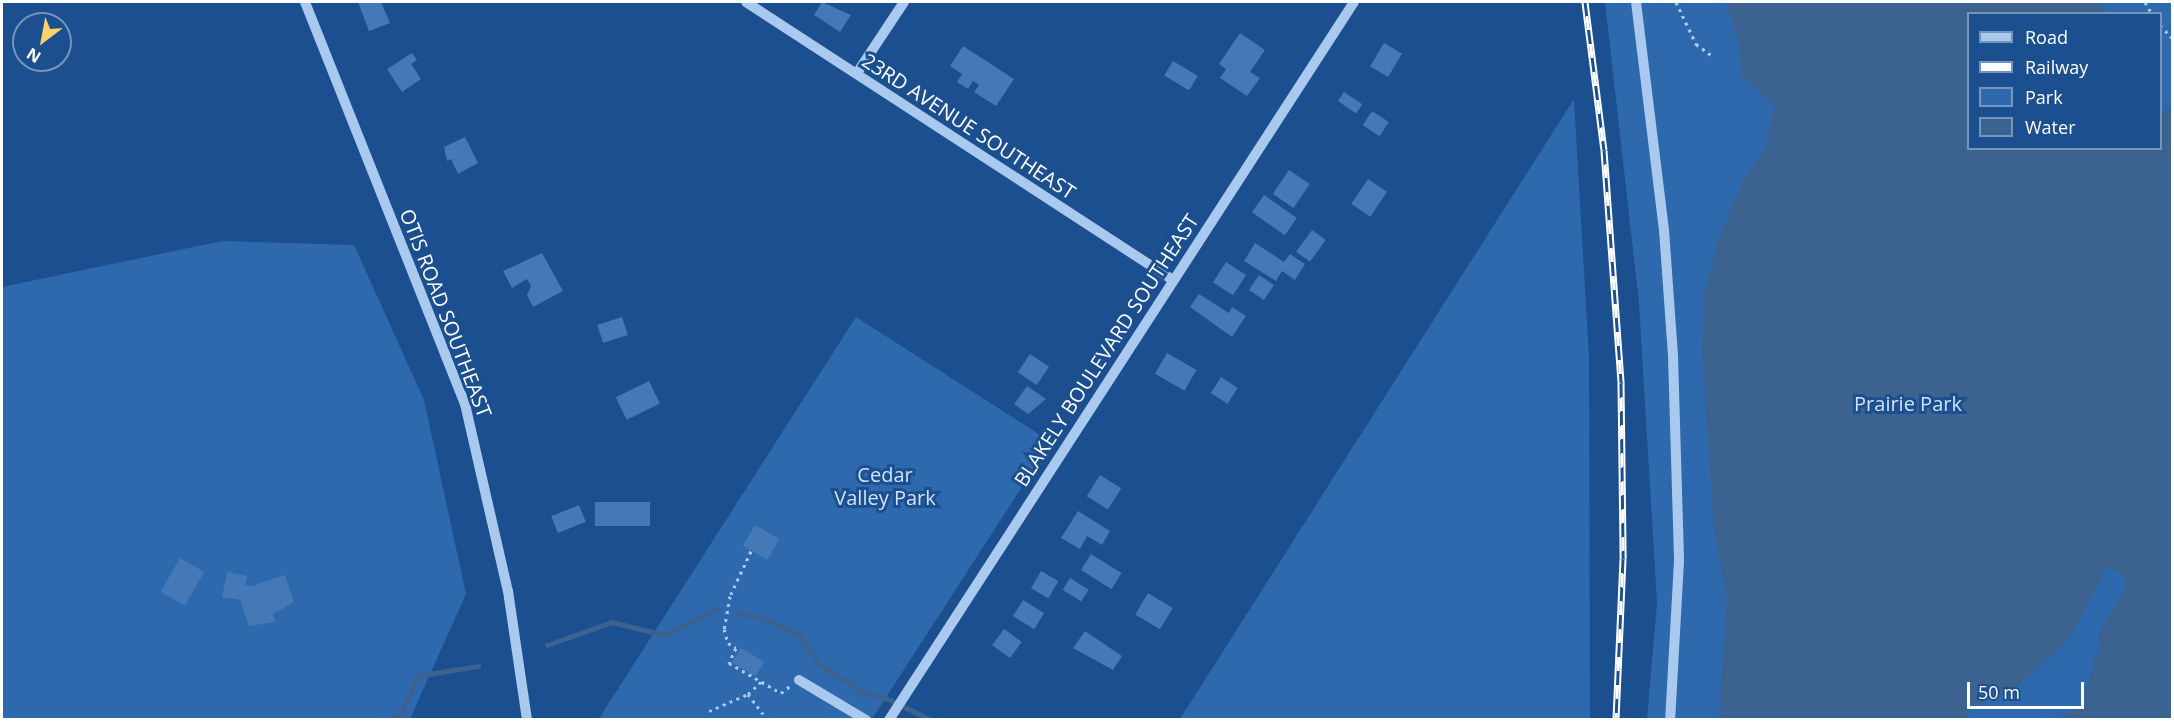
<!DOCTYPE html>
<style>
body{margin:0}
#map{position:relative;width:2174px;height:721px;overflow:hidden;background:#1b4f8f;font-family:"Open Sans",sans-serif}
div>[style]{position:absolute}
[style*='--x']{left:calc(var(--x)*1px);top:calc(var(--y)*1px);width:calc(var(--w)*1px);rotate:calc(var(--a)*1deg)}
.green>*{inset:0;background:#2e69ad}
.water>*{inset:0;background:#3c6290}
.stream>*{height:4.5px;margin:-2.25px;padding:0 2.25px;transform-origin:2.25px;border-radius:2.25px;background:#3c6290}
.building>*{inset:0;background:#4478b7;transform-origin:0 0}
.path>*{height:3px;margin-top:-1.5px;transform-origin:0;background:repeating-linear-gradient(90deg,#a9c9ee 0 3px,transparent 0 7.5px)}
.minor>*{height:10px;margin:-5px;padding:0 5px;transform-origin:5px;border-radius:5px;background:#a9c9ee}
.rail>*{height:7px;margin-top:-3.5px;transform-origin:0;background:repeating-linear-gradient(90deg,#1b4f8f 0 14px,#fff 0 28px);box-sizing:border-box;border-block:2px solid #fff}
span{translate:-50% -50%;white-space:nowrap;text-align:center;line-height:1.15;-webkit-text-stroke:6px #1b4f8f;paint-order:stroke}
.street-label{font-size:20px;color:#fff}
.park-label{font-size:20px;color:#cfe3fa}
.frame{position:absolute;inset:0;border:3px solid #fff;pointer-events:none}
.legend{position:absolute;left:1967px;top:12px;width:195px;height:138px;box-sizing:border-box;background:#1b4f8f;border:2px solid #7695bc;margin:0;padding:8px 10px;list-style:none;font-size:18px;color:#fff}
.legend li{display:flex;align-items:center;gap:12px;height:30px}
.legend b{width:30px;border:2px solid #7695bc}
.north{position:absolute;left:12px;top:12px;width:60px;height:60px;box-sizing:border-box;background:#1b4f8f;border:2px solid #7695bc;border-radius:50%;rotate:212deg;font-size:16px;font-weight:700;line-height:24px;text-align:center;color:#fff}
.north::after{content:'';display:block;margin:auto;width:21px;height:27px;background:#ffd166;clip-path:polygon(50% 0,100% 100%,50% 72%,0 100%)}
.scale{position:absolute;left:1967px;top:682px;width:117px;height:27px;box-sizing:border-box;border:3px solid #fff;border-top:0;padding-left:8px;font-size:18px;line-height:21px;white-space:nowrap;color:#fff;-webkit-text-stroke:4px #1b4f8f;paint-order:stroke}
</style>
<div id="map">
<div class="green">
<div style="clip-path:polygon(evenodd,1605px 2px,2172px 2px,2172px 453px,2123px 596px,2099px 634px,2099px 648px,2081px 708px,2057px 720px,1647px 719px,1657px 603px,1639px 303px,1605px 2px,1968px 14px,2160px 14px,2160px 148px,1968px 148px,1968px 14px)"></div>
<div style="clip-path:polygon(1574px 99px,1589px 357px,1590px 719px,1180px 719px)"></div>
<div style="clip-path:polygon(222px 241px,354px 245px,424px 400px,466px 594px,410px 719px,2px 719px,2px 287px)"></div>
<div style="clip-path:polygon(856px 317px,1051px 442px,872px 719px,598px 720px)"></div>
</div>
<div class="water">
<div style="clip-path:polygon(1726px 2px,2101px 2px,2107px 13px,1968px 14px,1968px 148px,2160px 148px,2161px 110px,2172px 110px,2172px 719px,2057px 719px,2081px 708px,2099px 648px,2099px 634px,2127px 584px,2120px 572px,2108px 569px,2097px 571px,2103px 576px,2068px 640px,2018px 685px,1968px 711px,1968px 719px,1719px 719px,1727px 598px,1714px 530px,1702px 352px,1704px 295px,1719px 239px,1742px 183px,1764px 151px,1775px 105px,1741px 76px,1739px 43px)"></div>
</div>
<div class="stream">
<div style="--x:737;--y:612;--w:32;--a:14"></div>
<div style="--x:768;--y:620;--w:37;--a:26"></div>
<div style="--x:801;--y:636;--w:33;--a:57"></div>
<div style="--x:819;--y:664;--w:51;--a:33.1"></div>
<div style="--x:862;--y:692;--w:30;--a:15"></div>
<div style="--x:891;--y:700;--w:45;--a:26.6"></div>
<div style="--x:547;--y:645;--w:69;--a:-19.5"></div>
<div style="--x:612;--y:622;--w:55;--a:13.8"></div>
<div style="--x:665;--y:635;--w:59;--a:-27"></div>
<div style="--x:392;--y:720;--w:13;--a:-39"></div>
<div style="--x:402;--y:712;--w:39;--a:-67"></div>
<div style="--x:417;--y:676;--w:62;--a:-9.3"></div>
</div>
<div class="building">
<div style="clip-path:polygon(358px 2px,381px 2px,390px 23px,369px 31px)"></div>
<div style="clip-path:polygon(822px 2px,851px 15px,840px 32px,814px 15px)"></div>
<div style="clip-path:polygon(1240px 33px,1265px 50px,1250px 72px,1260px 78px,1247px 96px,1220px 78px,1226px 69px,1219px 64px)"></div>
<div style="left:1384px;top:43px;width:21px;height:27px;rotate:31deg"></div>
<div style="clip-path:polygon(963px 46px,1014px 79px,996px 106px,974px 92px,979px 85px,973px 81px,968px 89px,957px 82px,962px 74px,950px 66px)"></div>
<div style="clip-path:polygon(412px 53px,417px 60px,411px 64px,421px 79px,402px 92px,387px 69px)"></div>
<div style="left:1173px;top:61px;width:29px;height:17px;rotate:31deg"></div>
<div style="left:1344px;top:92px;width:22px;height:11px;rotate:34deg"></div>
<div style="left:1372px;top:111px;width:20px;height:17px;rotate:33deg"></div>
<div style="clip-path:polygon(465px 137px,478px 163px,458px 174px,451px 159px,447px 161px,444px 147px)"></div>
<div style="left:1289px;top:170px;width:25px;height:29px;rotate:34deg"></div>
<div style="left:1368px;top:179px;width:23px;height:30px;rotate:34deg"></div>
<div style="left:1264px;top:195px;width:40px;height:21px;rotate:35deg"></div>
<div style="left:1312px;top:230px;width:17px;height:27px;rotate:36deg"></div>
<div style="clip-path:polygon(1255px 243px,1284px 262px,1290px 254px,1305px 264px,1295px 280px,1282px 271px,1276px 281px,1244px 261px)"></div>
<div style="clip-path:polygon(542px 253px,563px 291px,533px 307px,527px 295px,531px 286px,527px 279px,512px 288px,503px 271px)"></div>
<div style="left:1226px;top:262px;width:24px;height:24px;rotate:33deg"></div>
<div style="left:1259px;top:275px;width:18px;height:18px;rotate:34deg"></div>
<div style="clip-path:polygon(1199px 294px,1229px 313px,1232px 307px,1246px 316px,1232px 337px,1190px 307px)"></div>
<div style="left:622px;top:317px;width:19px;height:26px;rotate:72deg"></div>
<div style="left:1167px;top:353px;width:34px;height:24px;rotate:30deg"></div>
<div style="left:1030px;top:354px;width:23px;height:22px;rotate:34deg"></div>
<div style="left:1221px;top:377px;width:20px;height:19px;rotate:33deg"></div>
<div style="left:649px;top:381px;width:25px;height:37px;rotate:64deg"></div>
<div style="clip-path:polygon(1027px 386px,1046px 399px,1028px 414px,1014px 404px)"></div>
<div style="left:1100px;top:475px;width:25px;height:25px;rotate:32deg"></div>
<div style="left:595px;top:502px;width:55px;height:24px"></div>
<div style="left:579px;top:505px;width:18px;height:30px;rotate:68deg"></div>
<div style="clip-path:polygon(1078px 511px,1110px 531px,1102px 545px,1087px 536px,1080px 549px,1061px 538px)"></div>
<div style="left:755px;top:525px;width:28px;height:24px;rotate:30deg"></div>
<div style="left:1091px;top:554px;width:36px;height:19px;rotate:32deg"></div>
<div style="left:180px;top:558px;width:28px;height:39px;rotate:30deg"></div>
<div style="left:1041px;top:571px;width:20px;height:20px;rotate:30deg"></div>
<div style="clip-path:polygon(227px 572px,247px 576px,245px 585px,252px 586px,285px 575px,294px 602px,273px 614px,275px 622px,249px 626px,240px 600px,222px 597px)"></div>
<div style="left:1070px;top:578px;width:22px;height:14px;rotate:32deg"></div>
<div style="left:1148px;top:593px;width:29px;height:25px;rotate:31deg"></div>
<div style="left:1023px;top:600px;width:25px;height:19px;rotate:32deg"></div>
<div style="left:1004px;top:629px;width:22px;height:20px;rotate:36deg"></div>
<div style="clip-path:polygon(1085px 631px,1122px 656px,1113px 670px,1073px 648px)"></div>
<div style="left:741px;top:648px;width:27px;height:17px;rotate:31deg"></div>
</div>
<div class="path">
<div style="--x:1676;--y:2;--w:47;--a:64.5"></div>
<div style="--x:1696;--y:44;--w:19;--a:36"></div>
<div style="--x:2145;--y:2;--w:14;--a:60"></div>
<div style="--x:2160;--y:25;--w:18;--a:47"></div>
<div style="--x:751;--y:551;--w:50;--a:115"></div>
<div style="--x:730;--y:596;--w:34;--a:100"></div>
<div style="--x:724;--y:629;--w:15;--a:74"></div>
<div style="--x:728;--y:643;--w:9;--a:32"></div>
<div style="--x:736;--y:648;--w:17;--a:115"></div>
<div style="--x:729;--y:663;--w:60;--a:30"></div>
<div style="--x:781;--y:693;--w:11;--a:-38"></div>
<div style="--x:748;--y:694;--w:25;--a:53"></div>
<div style="--x:709;--y:711;--w:43;--a:-23.6"></div>
<div style="--x:748;--y:694;--w:18;--a:-43"></div>
</div>
<div class="minor">
<div style="--x:305;--y:2;--w:433;--a:68.3"></div>
<div style="--x:465;--y:404;--w:192;--a:77.1"></div>
<div style="--x:508;--y:591;--w:130;--a:81.6"></div>
<div style="--x:746;--y:2;--w:510;--a:33.07"></div>
<div style="--x:1636;--y:2;--w:230;--a:83"></div>
<div style="--x:1664;--y:230;--w:126;--a:85.9"></div>
<div style="--x:1673;--y:356;--w:205;--a:88.3"></div>
<div style="--x:1679;--y:561;--w:159;--a:93.2"></div>
<div style="--x:857;--y:73;--w:85;--a:-56.5"></div>
<div style="--x:799;--y:680;--w:78;--a:30.8"></div>
<div style="--x:889;--y:720;--w:855;--a:-57.07"></div>
</div>
<div class="rail">
<div style="--x:1585;--y:2;--w:149;--a:82.7"></div>
<div style="--x:1604;--y:150;--w:234;--a:85.8"></div>
<div style="--x:1621;--y:383;--w:176;--a:89.3"></div>
<div style="--x:1623;--y:559;--w:161;--a:92.5"></div>
</div>
<div class="street-label">
<span style="left:969px;top:126px;rotate:33deg">23RD AVENUE SOUTHEAST</span>
<span style="left:446px;top:313px;rotate:69deg">OTIS ROAD SOUTHEAST</span>
<span style="left:1106px;top:350px;rotate:-57deg">BLAKELY BOULEVARD SOUTHEAST</span>
</div>
<div class="park-label">
<span style="left:1908px;top:403px">Prairie Park</span>
<span style="left:885px;top:486px">Cedar<br>Valley Park</span>
</div>
<div class="frame"></div>
<ul class="legend">
<li><b style="height:8px;background:#a9c9ee"></b>Road</li>
<li><b style="height:8px;background:#fff"></b>Railway</li>
<li><b style="height:16px;background:#2e69ad"></b>Park</li>
<li><b style="height:16px;background:#3c6290"></b>Water</li>
</ul>
<div class="north">N</div>
<div class="scale">50 m</div>
</div>
